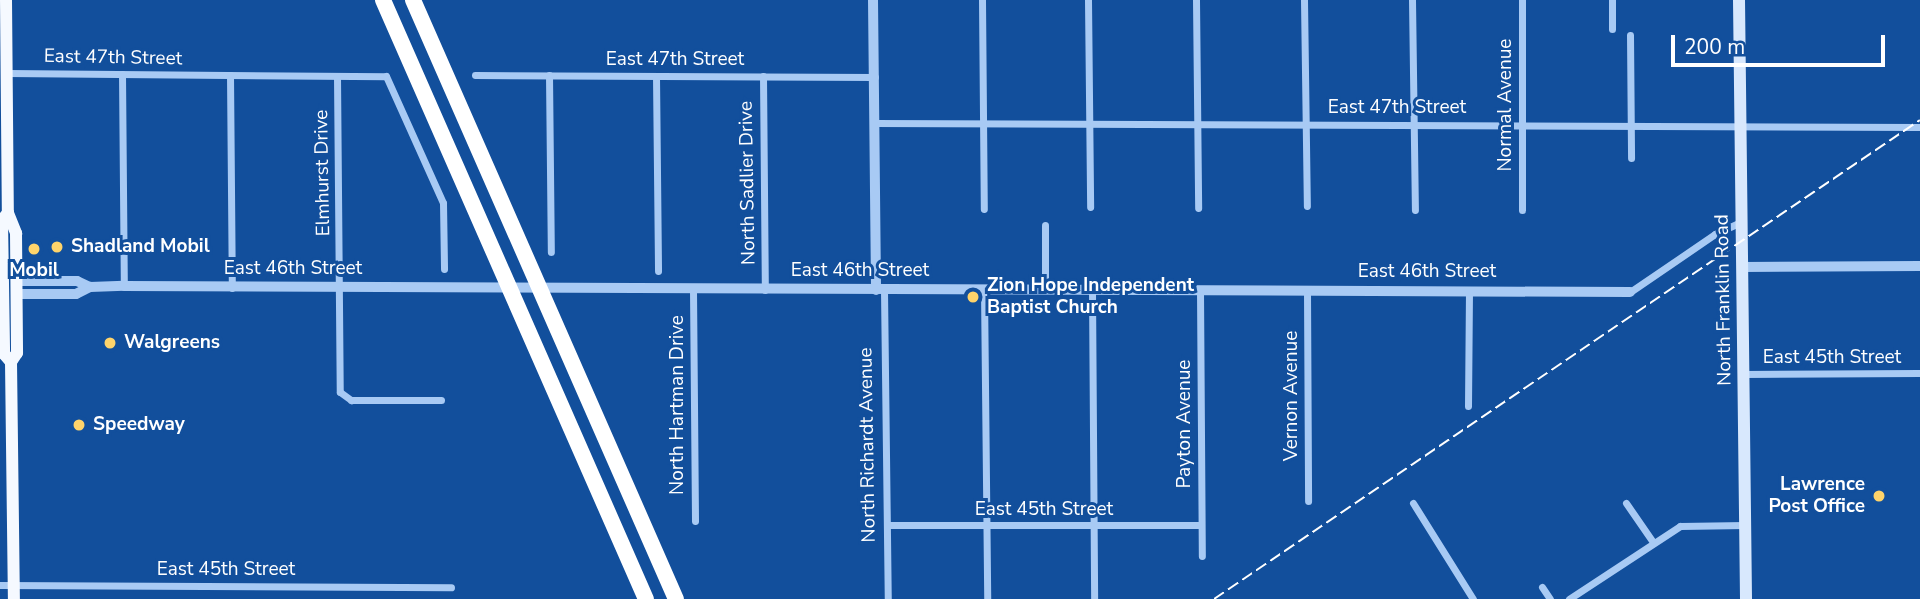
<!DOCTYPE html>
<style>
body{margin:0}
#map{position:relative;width:1920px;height:599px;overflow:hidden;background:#124f9c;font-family:"Nunito Sans",sans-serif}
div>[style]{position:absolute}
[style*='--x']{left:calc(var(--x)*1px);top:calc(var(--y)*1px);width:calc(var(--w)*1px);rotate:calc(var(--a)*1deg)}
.minor>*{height:7px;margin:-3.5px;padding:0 3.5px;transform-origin:3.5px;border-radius:3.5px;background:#a8caf4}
.tertiary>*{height:10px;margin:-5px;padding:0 5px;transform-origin:5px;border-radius:5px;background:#a8caf4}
.secondary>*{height:12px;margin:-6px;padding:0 6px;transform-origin:6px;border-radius:6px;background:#d8e8fd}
.primary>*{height:12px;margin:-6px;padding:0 6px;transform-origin:6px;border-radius:6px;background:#f5f9ff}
.motorway>*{height:16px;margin:-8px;padding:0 8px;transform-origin:8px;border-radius:8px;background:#fff}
.rail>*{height:2px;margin-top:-1px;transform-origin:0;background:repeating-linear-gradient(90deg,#fff 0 12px,transparent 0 17px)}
.dots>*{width:19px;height:19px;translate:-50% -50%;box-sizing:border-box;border:4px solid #124f9c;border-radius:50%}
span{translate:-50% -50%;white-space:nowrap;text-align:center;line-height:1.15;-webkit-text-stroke:6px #124f9c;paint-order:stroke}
.street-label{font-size:19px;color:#fff}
.poi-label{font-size:19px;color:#fff;font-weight:700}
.left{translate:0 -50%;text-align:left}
.right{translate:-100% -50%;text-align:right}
.scale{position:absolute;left:1671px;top:35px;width:214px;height:32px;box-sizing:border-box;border:4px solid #fff;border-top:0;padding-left:9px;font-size:21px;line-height:24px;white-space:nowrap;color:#fff;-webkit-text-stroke:5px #124f9c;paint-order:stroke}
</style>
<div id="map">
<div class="minor">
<div style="--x:982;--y:0;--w:209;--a:89.5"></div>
<div style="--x:1088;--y:0;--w:207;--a:89.4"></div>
<div style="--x:1196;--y:0;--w:208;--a:89.4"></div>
<div style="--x:1304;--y:0;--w:206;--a:89.2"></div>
<div style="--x:1412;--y:0;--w:210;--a:89.2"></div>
<div style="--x:1522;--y:0;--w:210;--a:90"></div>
<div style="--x:1612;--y:0;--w:29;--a:90"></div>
<div style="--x:1630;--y:35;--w:123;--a:89.5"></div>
<div style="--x:7;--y:73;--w:379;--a:0.5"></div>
<div style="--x:386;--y:76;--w:139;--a:65.8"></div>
<div style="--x:443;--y:203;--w:66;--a:89.1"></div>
<div style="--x:122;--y:74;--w:212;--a:89.5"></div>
<div style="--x:230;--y:75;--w:213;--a:89.5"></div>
<div style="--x:475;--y:75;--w:400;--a:0.3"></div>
<div style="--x:549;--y:75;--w:177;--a:89.4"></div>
<div style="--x:337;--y:76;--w:316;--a:89.5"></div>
<div style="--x:340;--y:392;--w:14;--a:36"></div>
<div style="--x:351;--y:400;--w:90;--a:0"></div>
<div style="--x:656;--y:76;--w:195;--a:89.4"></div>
<div style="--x:763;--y:76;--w:214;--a:89.5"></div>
<div style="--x:874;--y:123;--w:1046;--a:0.22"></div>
<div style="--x:693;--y:290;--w:231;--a:89.5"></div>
<div style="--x:884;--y:290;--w:309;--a:89.3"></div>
<div style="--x:984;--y:290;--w:309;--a:89.4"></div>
<div style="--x:1045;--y:290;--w:65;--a:-90"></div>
<div style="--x:1092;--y:290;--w:309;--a:89.6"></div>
<div style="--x:1200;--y:291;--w:265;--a:89.6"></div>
<div style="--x:1307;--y:291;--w:210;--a:89.7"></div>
<div style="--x:1630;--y:292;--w:103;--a:-34.3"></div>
<div style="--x:1715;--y:234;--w:29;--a:-25"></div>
<div style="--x:1744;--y:374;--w:176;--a:-0.3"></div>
<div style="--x:1468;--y:406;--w:114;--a:-89.5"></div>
<div style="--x:1413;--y:503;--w:113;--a:58"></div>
<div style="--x:1626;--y:503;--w:47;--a:55.3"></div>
<div style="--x:887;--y:525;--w:314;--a:0"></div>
<div style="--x:0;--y:585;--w:451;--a:0.3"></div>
<div style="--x:1542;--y:587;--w:14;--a:56"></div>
<div style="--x:1569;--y:599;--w:133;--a:-33.3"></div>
<div style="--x:1680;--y:526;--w:65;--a:-0.9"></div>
</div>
<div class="tertiary">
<div style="--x:873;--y:0;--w:290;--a:89.4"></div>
<div style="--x:1742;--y:267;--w:178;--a:-0.3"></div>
<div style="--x:16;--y:281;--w:61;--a:0"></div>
<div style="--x:77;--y:281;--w:14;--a:25"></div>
<div style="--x:17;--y:294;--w:59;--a:0"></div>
<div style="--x:76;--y:294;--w:16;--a:-27"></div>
<div style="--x:90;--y:287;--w:34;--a:-2"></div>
<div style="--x:124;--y:286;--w:1506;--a:0.23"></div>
</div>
<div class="secondary">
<div style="--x:1739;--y:0;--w:599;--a:89.33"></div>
</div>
<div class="primary">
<div style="--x:6;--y:0;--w:213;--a:89.5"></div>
<div style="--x:8;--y:213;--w:22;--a:68"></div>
<div style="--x:16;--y:233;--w:120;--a:89.5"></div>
<div style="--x:17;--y:353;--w:11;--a:124"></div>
<div style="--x:11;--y:362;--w:237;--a:89.3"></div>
<div style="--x:8;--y:213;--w:9;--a:131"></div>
<div style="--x:2;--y:220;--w:134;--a:89.1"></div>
<div style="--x:4;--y:354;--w:11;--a:49"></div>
</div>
<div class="motorway">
<div style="--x:383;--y:0;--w:654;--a:66.3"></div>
<div style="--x:413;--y:0;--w:654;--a:66.3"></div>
</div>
<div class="rail">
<div style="--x:1214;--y:599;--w:853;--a:-34.16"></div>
</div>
<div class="dots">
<div style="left:57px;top:247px;background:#ffd46b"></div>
<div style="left:34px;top:249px;background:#ffd46b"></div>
<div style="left:973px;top:297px;background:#ffd46b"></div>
<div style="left:110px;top:343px;background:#ffd46b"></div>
<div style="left:79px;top:425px;background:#ffd46b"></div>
<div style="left:1879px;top:496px;background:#ffd46b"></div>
</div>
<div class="street-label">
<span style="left:113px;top:58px;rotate:1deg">East 47th Street</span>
<span style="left:675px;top:60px">East 47th Street</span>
<span style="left:1506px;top:105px;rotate:-90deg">Normal Avenue</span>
<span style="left:1397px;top:108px">East 47th Street</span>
<span style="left:323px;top:173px;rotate:-91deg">Elmhurst Drive</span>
<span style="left:748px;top:183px;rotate:-91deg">North Sadlier Drive</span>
<span style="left:293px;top:269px">East 46th Street</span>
<span style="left:860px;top:271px">East 46th Street</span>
<span style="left:1427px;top:272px">East 46th Street</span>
<span style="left:1724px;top:300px;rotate:-91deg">North Franklin Road</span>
<span style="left:1832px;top:358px">East 45th Street</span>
<span style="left:1292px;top:396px;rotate:-90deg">Vernon Avenue</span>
<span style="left:678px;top:405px;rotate:-90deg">North Hartman Drive</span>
<span style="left:1185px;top:424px;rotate:-90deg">Payton Avenue</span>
<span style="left:868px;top:445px;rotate:-91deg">North Richardt Avenue</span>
<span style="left:1044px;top:510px">East 45th Street</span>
<span style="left:226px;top:570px">East 45th Street</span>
</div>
<div class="poi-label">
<span class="left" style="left:71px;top:247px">Shadland Mobil</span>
<span style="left:34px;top:271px">Mobil</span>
<span class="left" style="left:987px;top:297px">Zion Hope Independent<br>Baptist Church</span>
<span class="left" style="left:124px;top:343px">Walgreens</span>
<span class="left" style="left:93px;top:425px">Speedway</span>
<span class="right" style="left:1865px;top:496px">Lawrence<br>Post Office</span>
</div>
<div class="scale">200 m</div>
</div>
